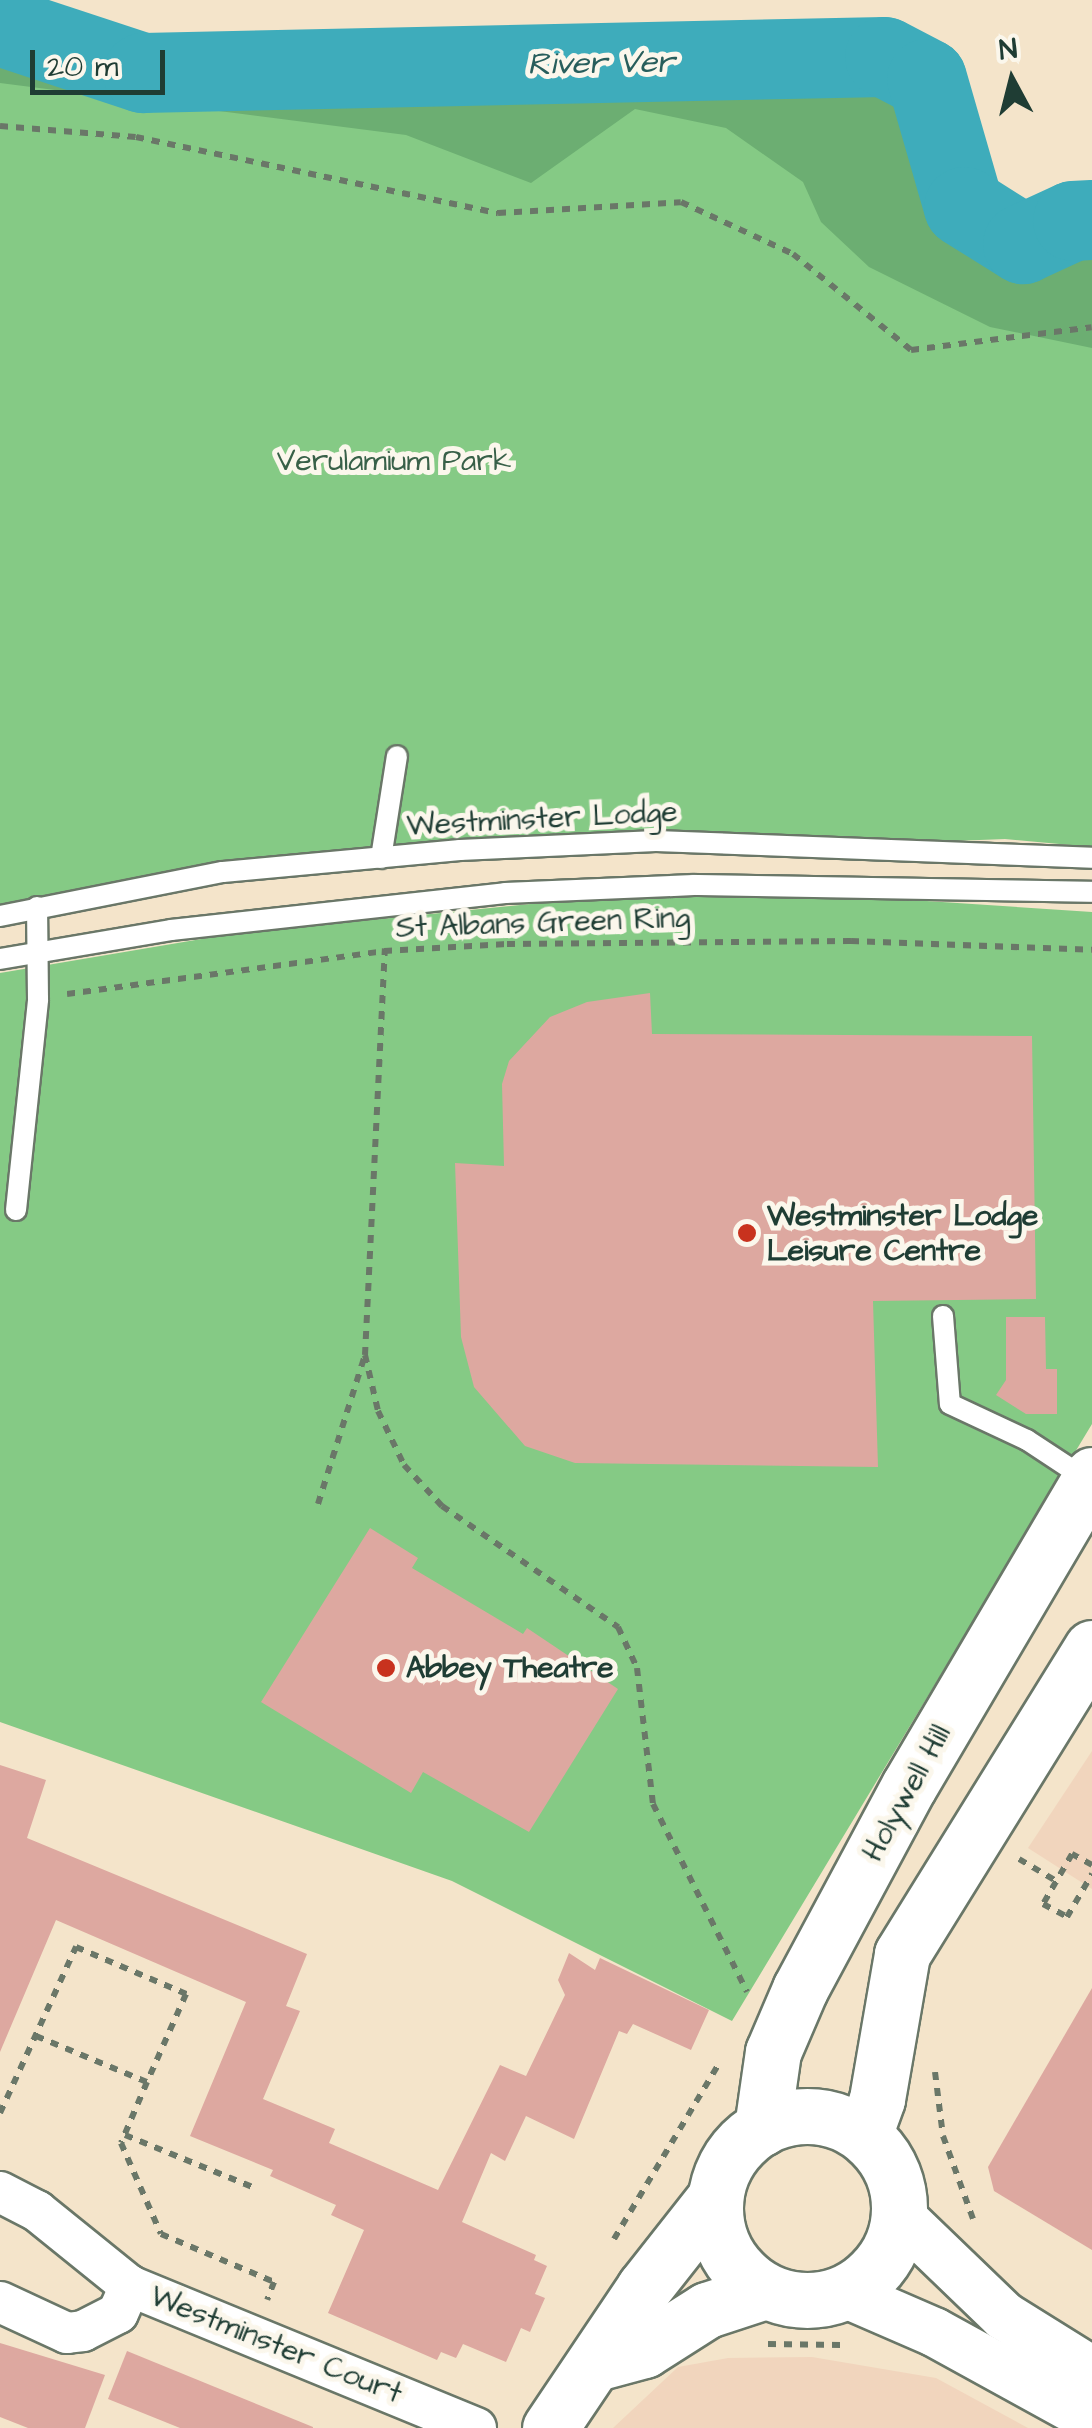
<!DOCTYPE html>
<style>
body{margin:0}
#map{position:relative;width:1092px;height:2428px;overflow:hidden;background:#f4e4ca;font-family:"Architects Daughter",sans-serif}
div>[style]{position:absolute}
[style*='--x']{left:calc(var(--x)*1px);top:calc(var(--y)*1px);width:calc(var(--w)*1px);rotate:calc(var(--a)*1deg)}
.built>*{inset:0;background:#f1d5bd}
.green>*{inset:0;background:#85ca85}
.forest>*{inset:0;background:#6cae72}
.river>*{height:80px;margin:-40px;padding:0 40px;transform-origin:40px;border-radius:40px;background:#3eacbb}
.building>*{inset:0;background:#dda8a0}
.path>*{height:6px;margin-top:-3px;transform-origin:0;background:repeating-linear-gradient(90deg,#6a7768 0 8px,transparent 0 16px)}
.roads{filter:drop-shadow(2px 0 #6a7768) drop-shadow(-2px 0 #6a7768) drop-shadow(0 2px #6a7768) drop-shadow(0 -2px #6a7768)}
.service>*{height:20px;margin:-10px;padding:0 10px;transform-origin:10px;border-radius:10px;background:#fff}
.minor>*{height:40px;margin:-20px;padding:0 20px;transform-origin:20px;border-radius:20px;background:#fff}
.tertiary>*{height:48px;margin:-24px;padding:0 24px;transform-origin:24px;border-radius:24px;background:#fff}
.primary>*{height:55px;margin:-27.5px;padding:0 27.5px;transform-origin:27.5px;border-radius:27.5px;background:#fff}
.primary>.ring{margin:-27.5px;padding:0;box-sizing:content-box;background:none;border:55px solid #fff;border-radius:50%}
.dots>*{width:28px;height:28px;translate:-50% -50%;box-sizing:border-box;border:5px solid #fbf7ec;border-radius:50%}
span{translate:-50% -50%;white-space:nowrap;text-align:center;line-height:1.15;-webkit-text-stroke:10px #fbf7ec;paint-order:stroke}
.park-label{font-size:30px;color:#386048}
.street-label{font-size:30px;color:#1f3d34}
.poi-label{font-size:30px;color:#1f3d34;font-weight:700}
.left{translate:0 -50%;text-align:left}
.water-label{font-size:32px;color:#285e5c;font-style:italic}
.north{position:absolute;left:962px;top:30px;width:100px;height:100px;-webkit-text-stroke:8px #fbf7ec;paint-order:stroke;rotate:353deg;font-size:28px;font-weight:700;line-height:40px;text-align:center;color:#1f3d34}
.north::after{content:'';display:block;margin:auto;width:35px;height:45px;background:#1f3d34;clip-path:polygon(50% 0,100% 100%,50% 72%,0 100%)}
.scale{position:absolute;left:30px;top:50px;width:135px;height:45px;box-sizing:border-box;border:5px solid #1f3d34;border-top:0;padding-left:12px;font-size:30px;line-height:35px;white-space:nowrap;color:#1f3d34;-webkit-text-stroke:8px #fbf7ec;paint-order:stroke}
</style>
<div id="map">
<div class="built">
<div style="clip-path:polygon(1092px 1751px,1092px 1889px,1028px 1848px)"></div>
<div style="clip-path:polygon(812px 2357px,936px 2378px,1028px 2428px,613px 2428px,678px 2367px,728px 2358px)"></div>
</div>
<div class="green">
<div style="clip-path:polygon(0 26px,143px 73px,885px 57px,927px 79px,964px 207px,1023px 244px,1073px 221px,1092px 220px,1092px 847px,1005px 839px,851px 845px,654px 840px,223px 872px,0 916px)"></div>
<div style="clip-path:polygon(639px 893px,820px 894px,1092px 912px,1092px 1424px,732px 2021px,452px 1881px,0 1722px,0 973px,231px 934px)"></div>
</div>
<div class="forest">
<div style="clip-path:polygon(0 26px,143px 73px,885px 57px,927px 79px,964px 207px,1023px 244px,1073px 221px,1092px 220px,1092px 348px,990px 327px,869px 267px,821px 222px,803px 182px,726px 128px,635px 109px,531px 183px,406px 135px,0 83px)"></div>
</div>
<div class="river">
<div style="--x:0;--y:26;--w:151;--a:18.2"></div>
<div style="--x:143;--y:73;--w:742;--a:-1.24"></div>
<div style="--x:885;--y:57;--w:47;--a:27.6"></div>
<div style="--x:927;--y:79;--w:133;--a:73.9"></div>
<div style="--x:964;--y:207;--w:70;--a:32.1"></div>
<div style="--x:1023;--y:244;--w:55;--a:-24.7"></div>
<div style="--x:1073;--y:221;--w:19;--a:-3"></div>
</div>
<div class="building">
<div style="clip-path:polygon(650px 993px,652px 1034px,1032px 1036px,1036px 1299px,873px 1301px,878px 1467px,575px 1463px,525px 1446px,474px 1387px,461px 1337px,455px 1163px,504px 1166px,502px 1084px,509px 1061px,550px 1017px,587px 1002px)"></div>
<div style="clip-path:polygon(1006px 1317px,1045px 1317px,1046px 1369px,1057px 1369px,1057px 1414px,1026px 1414px,996px 1395px,1006px 1380px)"></div>
<div style="clip-path:polygon(370px 1528px,418px 1558px,412px 1568px,523px 1634px,527px 1628px,618px 1689px,529px 1832px,423px 1772px,411px 1793px,261px 1702px)"></div>
<div style="clip-path:polygon(0 1765px,46px 1780px,27px 1838px,307px 1954px,286px 2006px,300px 2011px,263px 2099px,335px 2129px,329px 2143px,438px 2190px,500px 2065px,526px 2076px,565px 1995px,558px 1980px,569px 1953px,595px 1970px,600px 1958px,709px 2010px,691px 2050px,633px 2024px,627px 2034px,619px 2031px,574px 2139px,526px 2116px,505px 2161px,491px 2153px,462px 2222px,536px 2255px,534px 2260px,547px 2266px,535px 2294px,545px 2298px,530px 2332px,521px 2328px,506px 2362px,463px 2344px,456px 2358px,441px 2352px,437px 2360px,328px 2313px,364px 2230px,331px 2215px,336px 2205px,270px 2176px,273px 2170px,190px 2136px,246px 2002px,56px 1920px,0 2052px)"></div>
<div style="clip-path:polygon(1092px 1988px,1092px 2250px,994px 2191px,988px 2167px)"></div>
<div style="clip-path:polygon(0 2343px,105px 2375px,85px 2428px,28px 2428px,0 2417px)"></div>
<div style="clip-path:polygon(127px 2351px,313px 2427px,313px 2428px,180px 2428px,108px 2399px)"></div>
</div>
<div class="path">
<div style="--x:0;--y:126;--w:136;--a:4.6"></div>
<div style="--x:136;--y:137;--w:370;--a:11.9"></div>
<div style="--x:498;--y:213;--w:183;--a:-3.4"></div>
<div style="--x:681;--y:202;--w:123;--a:24.9"></div>
<div style="--x:793;--y:254;--w:152;--a:39.1"></div>
<div style="--x:911;--y:350;--w:182;--a:-7.2"></div>
<div style="--x:67;--y:994;--w:320;--a:-7.7"></div>
<div style="--x:384;--y:951;--w:123;--a:-3.3"></div>
<div style="--x:507;--y:944;--w:344;--a:-0.5"></div>
<div style="--x:851;--y:941;--w:241;--a:2.1"></div>
<div style="--x:365;--y:1355;--w:57;--a:76.9"></div>
<div style="--x:378;--y:1411;--w:60;--a:64.3"></div>
<div style="--x:404;--y:1465;--w:56;--a:47.2"></div>
<div style="--x:442;--y:1506;--w:214;--a:34.5"></div>
<div style="--x:618;--y:1627;--w:45;--a:65.1"></div>
<div style="--x:637;--y:1668;--w:137;--a:83.3"></div>
<div style="--x:653;--y:1804;--w:210;--a:63.4"></div>
<div style="--x:318;--y:1504;--w:156;--a:-72.5"></div>
<div style="--x:365;--y:1355;--w:407;--a:-87.2"></div>
<div style="--x:1019;--y:1859;--w:43;--a:30.7"></div>
<div style="--x:1092;--y:1865;--w:23;--a:-151"></div>
<div style="--x:1072;--y:1854;--w:58;--a:120.1"></div>
<div style="--x:1043;--y:1904;--w:27;--a:28"></div>
<div style="--x:1067;--y:1917;--w:50;--a:-59.8"></div>
<div style="--x:36;--y:2036;--w:120;--a:22.5"></div>
<div style="--x:147;--y:2082;--w:66;--a:113.1"></div>
<div style="--x:121;--y:2143;--w:99;--a:66.3"></div>
<div style="--x:161;--y:2234;--w:123;--a:23"></div>
<div style="--x:274;--y:2282;--w:19;--a:111"></div>
<div style="--x:935;--y:2072;--w:64;--a:82.9"></div>
<div style="--x:943;--y:2136;--w:88;--a:70.1"></div>
<div style="--x:0;--y:2113;--w:183;--a:-65.4"></div>
<div style="--x:76;--y:1947;--w:120;--a:23.1"></div>
<div style="--x:186;--y:1994;--w:96;--a:113.9"></div>
<div style="--x:125;--y:2135;--w:140;--a:22.2"></div>
<div style="--x:614;--y:2239;--w:203;--a:-59.1"></div>
<div style="--x:768;--y:2344;--w:73;--a:0.8"></div>
</div>
<div class="roads">
<div class="service">
<div style="--x:381;--y:858;--w:103;--a:-81.1"></div>
<div style="--x:0;--y:916;--w:227;--a:-11.2"></div>
<div style="--x:223;--y:872;--w:238;--a:-5.3"></div>
<div style="--x:460;--y:850;--w:196;--a:-2.6"></div>
<div style="--x:656;--y:841;--w:436;--a:2.2"></div>
<div style="--x:0;--y:959;--w:173;--a:-9.6"></div>
<div style="--x:171;--y:930;--w:336;--a:-6.3"></div>
<div style="--x:505;--y:893;--w:189;--a:-2.4"></div>
<div style="--x:694;--y:885;--w:398;--a:1"></div>
<div style="--x:16;--y:1210;--w:212;--a:-84"></div>
<div style="--x:38;--y:999;--w:92;--a:-90.6"></div>
<div style="--x:943;--y:1316;--w:88;--a:85.5"></div>
<div style="--x:950;--y:1404;--w:85;--a:25.1"></div>
<div style="--x:1027;--y:1440;--w:73;--a:33.3"></div>
</div>
<div class="minor">
<div style="--x:0;--y:2192;--w:42;--a:27.2"></div>
<div style="--x:37;--y:2211;--w:119;--a:38.9"></div>
<div style="--x:130;--y:2286;--w:374;--a:22.3"></div>
<div style="--x:0;--y:2302;--w:74;--a:24.8"></div>
<div style="--x:67;--y:2333;--w:16;--a:-7"></div>
<div style="--x:83;--y:2331;--w:39;--a:-27"></div>
<div style="--x:118;--y:2313;--w:30;--a:-66"></div>
</div>
<div class="tertiary">
<div style="--x:899;--y:2215;--w:146;--a:43.9"></div>
<div style="--x:1004;--y:2316;--w:104;--a:32"></div>
<div style="--x:844;--y:2293;--w:98;--a:23.4"></div>
<div style="--x:934;--y:2332;--w:180;--a:28.8"></div>
</div>
<div class="primary">
<div class="ring" style="left:715px;top:2116px;width:129px;height:129px"></div>
<div style="--x:762;--y:2128;--w:77;--a:-81.8"></div>
<div style="--x:773;--y:2052;--w:69;--a:-66.8"></div>
<div style="--x:800;--y:1989;--w:230;--a:-61.8"></div>
<div style="--x:909;--y:1786;--w:361;--a:-59.5"></div>
<div style="--x:864;--y:2135;--w:38;--a:-70"></div>
<div style="--x:877;--y:2099;--w:147;--a:-80.2"></div>
<div style="--x:902;--y:1954;--w:360;--a:-58.2"></div>
<div style="--x:596;--y:2363;--w:50;--a:-15.2"></div>
<div style="--x:644;--y:2350;--w:75;--a:-32.4"></div>
<div style="--x:707;--y:2310;--w:61;--a:-18.1"></div>
<div style="--x:550;--y:2428;--w:169;--a:-56.1"></div>
<div style="--x:644;--y:2288;--w:113;--a:-51.8"></div>
</div>
</div>
<div class="dots">
<div style="left:747px;top:1233px;background:#c8321e"></div>
<div style="left:386px;top:1668px;background:#c8321e"></div>
</div>
<div class="park-label">
<span style="left:394px;top:461px">Verulamium Park</span>
</div>
<div class="street-label">
<span style="left:542px;top:819px;rotate:-3deg">Westminster Lodge</span>
<span style="left:543px;top:923px;rotate:-2deg">St Albans Green Ring</span>
<span style="left:907px;top:1793px;rotate:-61deg">Holywell Hill</span>
<span style="left:276px;top:2345px;rotate:22deg">Westminster Court</span>
</div>
<div class="poi-label">
<span class="left" style="left:767px;top:1233px">Westminster Lodge<br>Leisure Centre</span>
<span class="left" style="left:406px;top:1668px">Abbey Theatre</span>
</div>
<div class="water-label">
<span style="left:601px;top:64px;rotate:-1deg">River Ver</span>
</div>
<div class="north">N</div>
<div class="scale">20 m</div>
</div>
